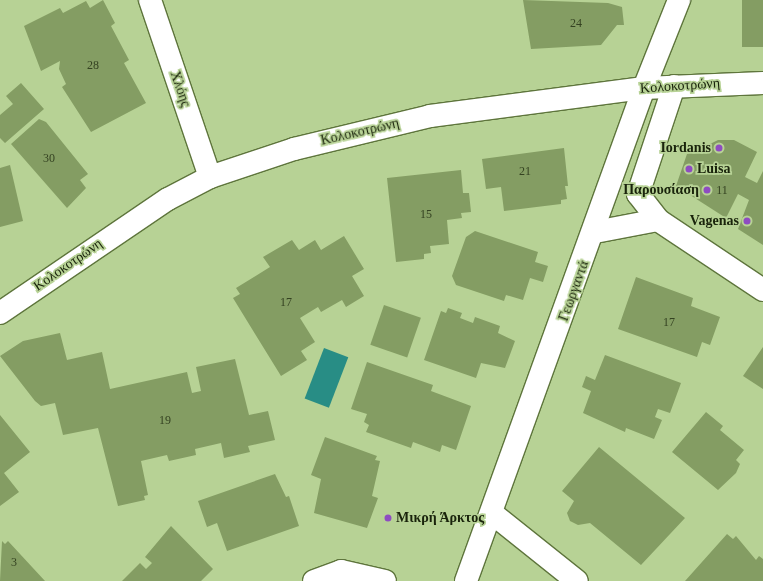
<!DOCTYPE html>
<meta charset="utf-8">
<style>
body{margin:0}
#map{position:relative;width:763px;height:581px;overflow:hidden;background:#b7d295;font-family:"Times New Roman",serif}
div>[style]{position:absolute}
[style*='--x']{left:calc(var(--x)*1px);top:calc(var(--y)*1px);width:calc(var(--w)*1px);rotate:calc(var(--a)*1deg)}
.water>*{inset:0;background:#288d85;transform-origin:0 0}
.building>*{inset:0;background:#849d63;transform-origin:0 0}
.roads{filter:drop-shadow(1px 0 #5e753c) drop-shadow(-1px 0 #5e753c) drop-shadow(0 1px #5e753c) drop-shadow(0 -1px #5e753c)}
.street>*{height:22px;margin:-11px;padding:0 11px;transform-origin:11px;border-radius:11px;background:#fff}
.secondary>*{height:22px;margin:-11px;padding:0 11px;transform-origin:11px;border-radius:11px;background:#fff}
.dots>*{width:11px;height:11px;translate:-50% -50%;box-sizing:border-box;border:2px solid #b7d295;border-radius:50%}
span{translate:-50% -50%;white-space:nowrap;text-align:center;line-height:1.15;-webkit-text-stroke:3.5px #b7d295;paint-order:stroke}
.number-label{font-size:12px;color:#344221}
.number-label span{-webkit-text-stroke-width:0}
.street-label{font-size:14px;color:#19230b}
.poi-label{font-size:14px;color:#19230b;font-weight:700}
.right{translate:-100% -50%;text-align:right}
.left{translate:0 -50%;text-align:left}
</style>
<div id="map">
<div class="water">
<div style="left:324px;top:348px;width:26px;height:54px;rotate:21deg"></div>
</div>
<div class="building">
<div style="clip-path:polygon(103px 0,115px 23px,111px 26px,129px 60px,124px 63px,146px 103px,91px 132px,62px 87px,66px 84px,59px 69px,60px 61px,41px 71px,24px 26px,60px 8px,63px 13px,86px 1px,90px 8px)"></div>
<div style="clip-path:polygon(523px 0,608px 3px,622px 7px,624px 25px,617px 25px,601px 45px,531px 49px)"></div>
<div style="left:742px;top:0;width:21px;height:47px"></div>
<div style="clip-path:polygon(21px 83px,44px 109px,5px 143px,0 138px,0 115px,13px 104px,6px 96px)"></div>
<div style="clip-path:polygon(39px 119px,46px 122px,88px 174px,80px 180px,86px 188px,67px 208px,11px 144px)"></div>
<div style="clip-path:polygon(718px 140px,734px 140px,757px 152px,745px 177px,757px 183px,763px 171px,763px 245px,738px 229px,749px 200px,738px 194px,726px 218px,676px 186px,688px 151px,698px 150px)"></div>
<div style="clip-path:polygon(564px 148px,568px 186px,565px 186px,567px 199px,561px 200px,561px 204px,504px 211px,501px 187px,486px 189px,482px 159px)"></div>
<div style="clip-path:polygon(10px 165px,23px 221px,0 227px,0 168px)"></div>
<div style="clip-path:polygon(461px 170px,463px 193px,469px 193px,471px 212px,461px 213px,462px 218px,447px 220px,449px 244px,430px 246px,431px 253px,424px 254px,424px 259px,396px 262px,387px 178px)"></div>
<div style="clip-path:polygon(475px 231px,538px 252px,535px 262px,548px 266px,543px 282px,530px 278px,523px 300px,506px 295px,504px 301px,456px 285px,452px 276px,466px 237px)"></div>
<div style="clip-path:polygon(344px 236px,364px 269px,352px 276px,364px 296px,346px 307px,342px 300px,321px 312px,318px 307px,300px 318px,315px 342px,301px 351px,307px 360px,281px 376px,233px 298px,240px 294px,236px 288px,270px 267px,263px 257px,292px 240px,299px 250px,315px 240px,321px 250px)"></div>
<div style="clip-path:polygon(636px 277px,693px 298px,691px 306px,720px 317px,710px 345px,702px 342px,697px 357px,618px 329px)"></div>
<div style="left:384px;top:305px;width:39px;height:42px;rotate:19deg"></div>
<div style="clip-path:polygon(448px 308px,462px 313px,460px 318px,473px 323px,475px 317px,500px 326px,498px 333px,515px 341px,505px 368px,481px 363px,476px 378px,424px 360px,441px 311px,446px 313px)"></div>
<div style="clip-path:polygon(60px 333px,67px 360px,102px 352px,110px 389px,187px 372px,192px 393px,201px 391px,196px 367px,235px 359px,249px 415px,268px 411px,275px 440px,248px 446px,250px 452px,224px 458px,221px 443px,195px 449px,196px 455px,169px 461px,167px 455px,141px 461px,148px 495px,144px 496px,145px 500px,118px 506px,98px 428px,63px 435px,55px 403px,41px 406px,35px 401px,0 356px,23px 341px)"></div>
<div style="clip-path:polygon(763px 347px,763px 389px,743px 376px)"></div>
<div style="clip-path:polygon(605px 355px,681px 383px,670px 413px,658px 409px,655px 417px,662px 420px,654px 439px,626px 428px,625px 432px,583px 413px,591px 391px,582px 387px,586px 376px,595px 380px)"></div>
<div style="clip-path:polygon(367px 362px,433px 385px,431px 391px,471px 406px,456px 450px,442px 445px,440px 452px,413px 442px,411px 448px,366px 432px,369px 425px,364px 422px,367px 414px,351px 409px)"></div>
<div style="clip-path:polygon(706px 412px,723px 426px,720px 430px,744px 450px,736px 460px,740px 464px,736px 473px,718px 490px,672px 452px)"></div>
<div style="clip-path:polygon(0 415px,30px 452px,4px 473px,19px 492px,0 506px)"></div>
<div style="clip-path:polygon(325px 437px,377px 456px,375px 460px,380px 461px,372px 496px,378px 498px,367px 528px,314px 513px,321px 479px,311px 475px)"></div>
<div style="clip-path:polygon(599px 447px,685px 518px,641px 565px,590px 523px,578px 525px,570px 521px,567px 513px,574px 501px,562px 491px)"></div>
<div style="clip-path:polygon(275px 474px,286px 497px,289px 496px,299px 526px,227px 551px,217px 523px,207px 527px,198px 501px)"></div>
<div style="clip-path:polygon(171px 526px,213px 569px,201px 581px,122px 581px,140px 563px,146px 569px,152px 563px,145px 557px)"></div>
<div style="clip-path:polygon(727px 534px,733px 539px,736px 536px,756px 560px,759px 556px,763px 559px,763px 581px,685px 581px)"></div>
<div style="clip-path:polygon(2px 541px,5px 544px,8px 541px,45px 581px,0 581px)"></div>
</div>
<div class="roads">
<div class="street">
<div style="--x:150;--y:0;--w:187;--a:71.3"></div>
<div style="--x:674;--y:86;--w:114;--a:108.4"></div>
<div style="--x:638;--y:194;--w:33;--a:52"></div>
<div style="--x:658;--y:220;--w:126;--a:33.7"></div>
<div style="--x:595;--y:232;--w:64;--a:-10.8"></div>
<div style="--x:493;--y:514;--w:107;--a:38.6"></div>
<div style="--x:314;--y:581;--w:29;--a:-20"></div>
<div style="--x:341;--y:571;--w:45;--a:12.8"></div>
<div style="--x:466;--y:581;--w:524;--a:-70.15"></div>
<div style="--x:644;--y:88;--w:95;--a:-68.3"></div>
</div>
<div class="secondary">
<div style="--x:0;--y:313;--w:203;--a:-34.2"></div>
<div style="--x:168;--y:199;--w:47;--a:-27.6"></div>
<div style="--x:210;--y:177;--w:89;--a:-18.4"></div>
<div style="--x:294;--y:149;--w:140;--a:-13.6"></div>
<div style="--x:430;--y:116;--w:216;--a:-7.5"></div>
<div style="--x:644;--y:88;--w:119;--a:-2.4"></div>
</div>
</div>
<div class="dots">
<div style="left:719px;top:148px;background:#8e4cc1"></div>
<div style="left:689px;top:169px;background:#8e4cc1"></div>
<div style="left:707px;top:190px;background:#8e4cc1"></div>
<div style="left:747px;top:221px;background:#8e4cc1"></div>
<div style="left:388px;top:518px;background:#8e4cc1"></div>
</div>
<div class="number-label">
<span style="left:576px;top:24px">24</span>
<span style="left:93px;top:66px">28</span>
<span style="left:49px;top:159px">30</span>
<span style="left:525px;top:172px">21</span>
<span style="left:722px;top:191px">11</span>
<span style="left:426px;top:215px">15</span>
<span style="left:286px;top:303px">17</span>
<span style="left:669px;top:323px">17</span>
<span style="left:165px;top:421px">19</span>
<span style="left:14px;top:563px">3</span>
</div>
<div class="street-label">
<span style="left:680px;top:86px;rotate:-4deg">Κολοκοτρώνη</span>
<span style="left:180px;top:89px;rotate:71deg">Χλόης</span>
<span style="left:360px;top:132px;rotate:-13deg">Κολοκοτρώνη</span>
<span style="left:68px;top:265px;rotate:-35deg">Κολοκοτρώνη</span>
<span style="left:574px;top:291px;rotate:-70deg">Γεωργαντά</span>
</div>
<div class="poi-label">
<span class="right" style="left:711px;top:148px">Iordanis</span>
<span class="left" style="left:697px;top:169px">Luisa</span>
<span class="right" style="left:699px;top:190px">Παρουσίαση</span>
<span class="right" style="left:739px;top:221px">Vagenas</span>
<span class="left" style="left:396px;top:518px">Μικρή Άρκτος</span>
</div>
</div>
